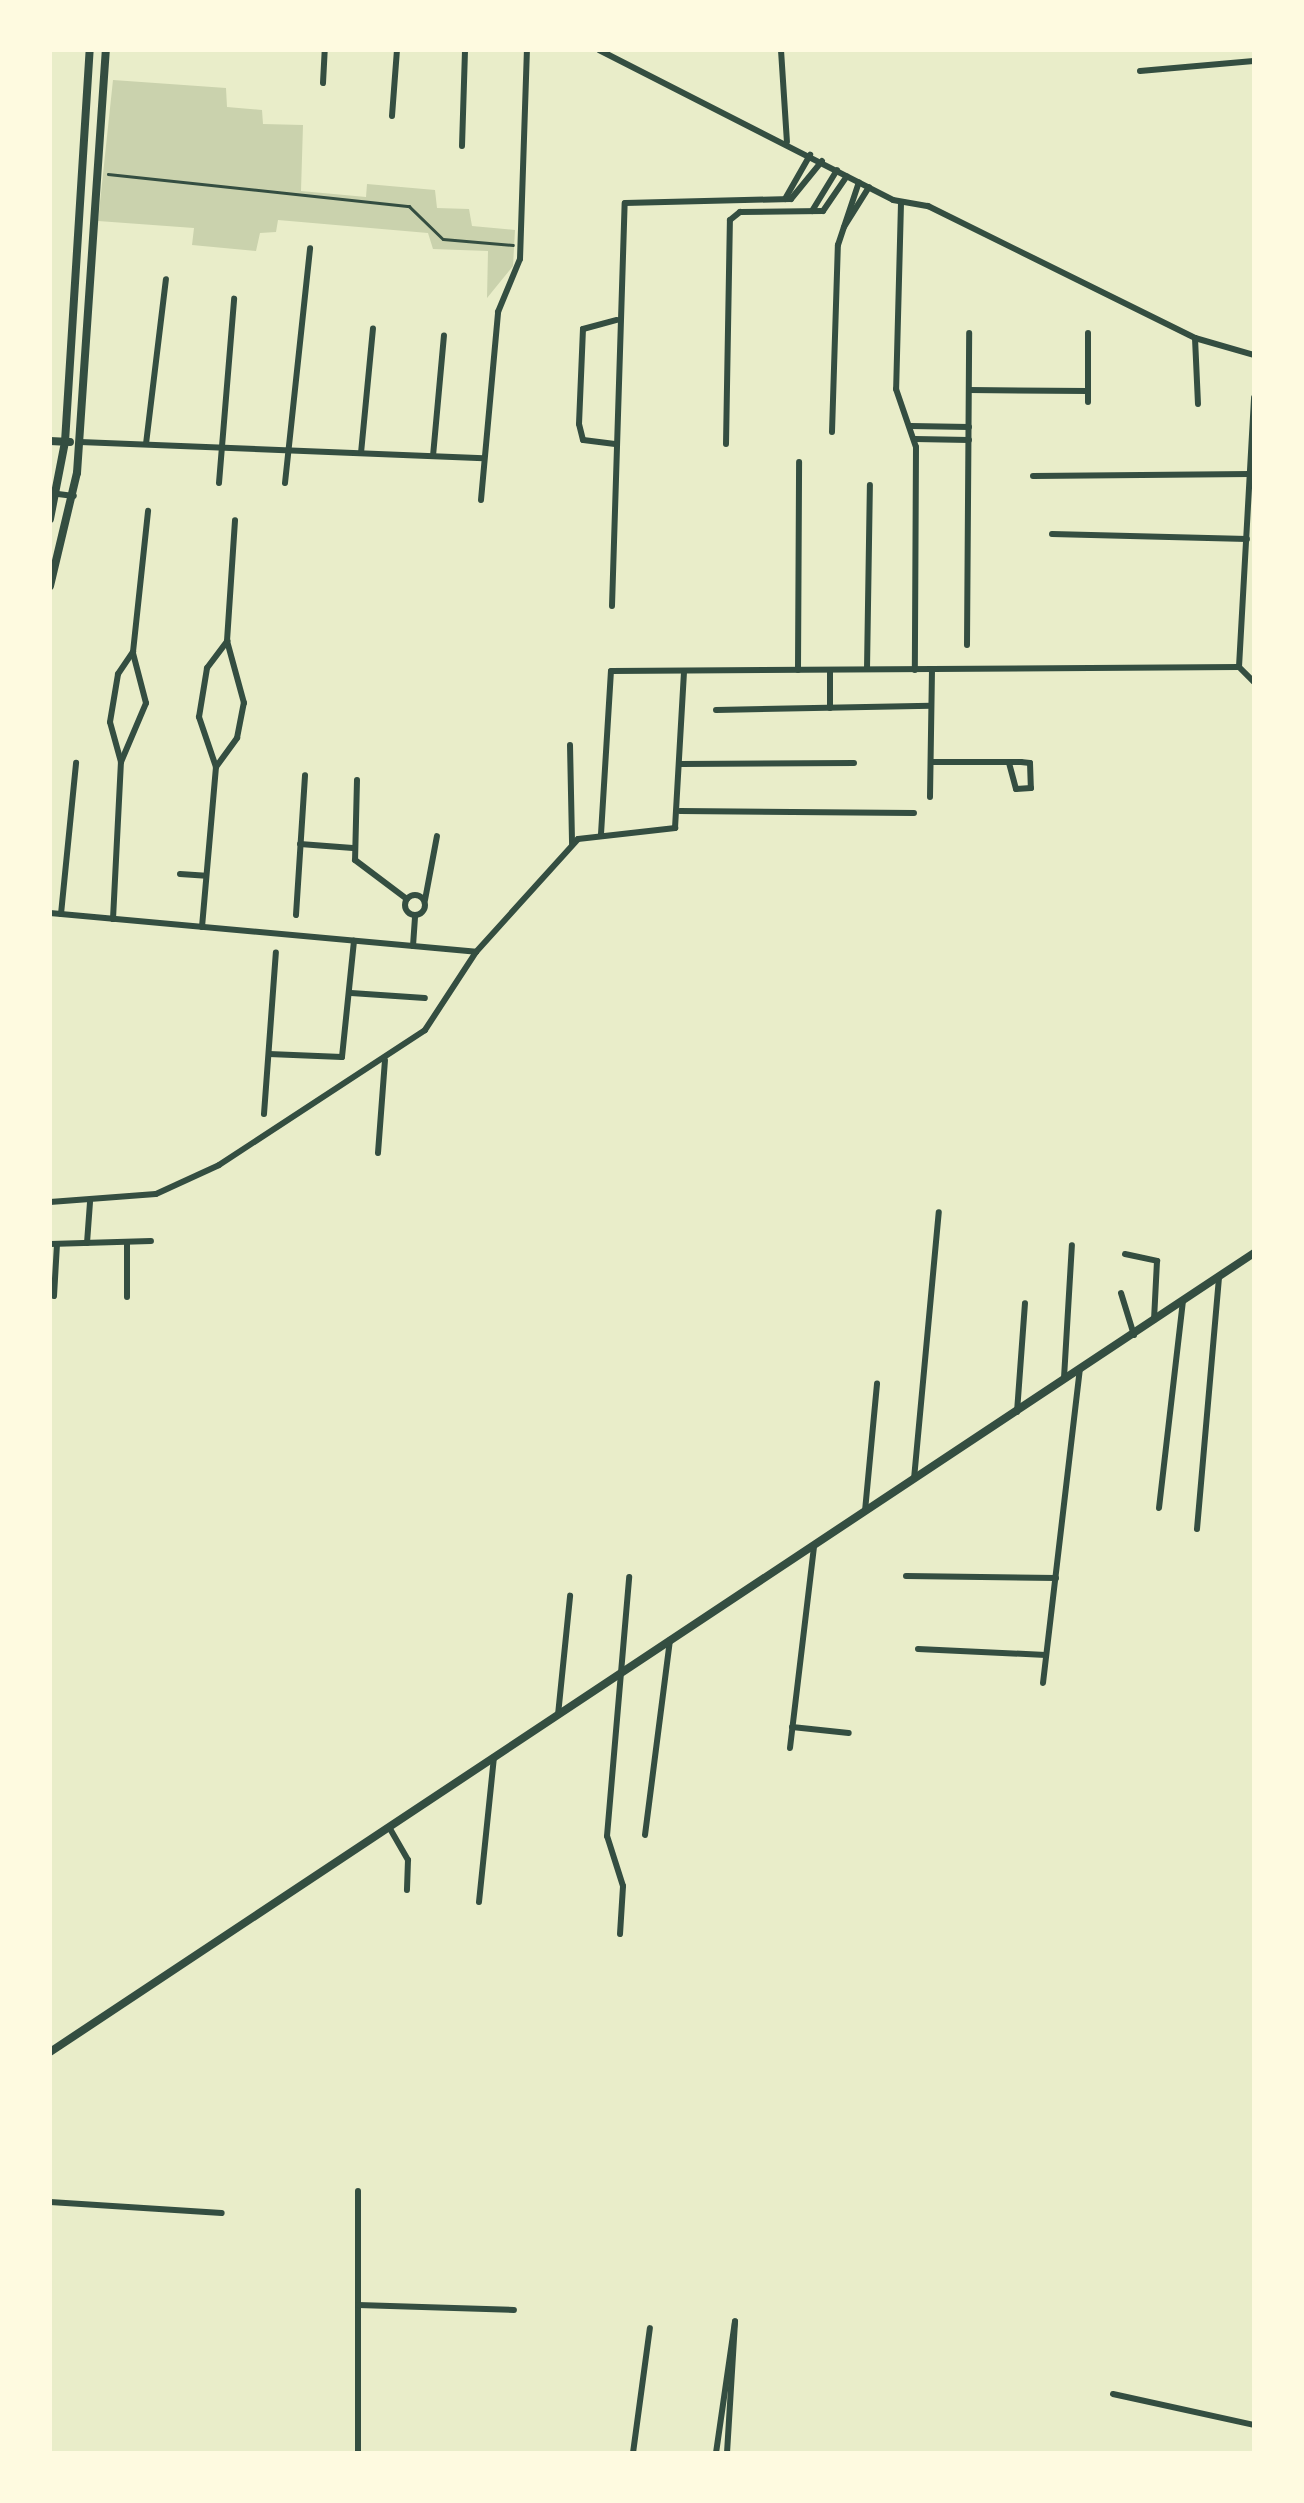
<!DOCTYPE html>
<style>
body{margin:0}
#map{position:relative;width:1304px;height:2503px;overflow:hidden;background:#e9edc9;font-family:Rubik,sans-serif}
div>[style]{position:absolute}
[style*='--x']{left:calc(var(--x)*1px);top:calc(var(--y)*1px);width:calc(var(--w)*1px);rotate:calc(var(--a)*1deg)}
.green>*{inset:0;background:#cad2ad}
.path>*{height:2.5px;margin:-1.25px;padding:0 1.25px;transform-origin:1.25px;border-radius:1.25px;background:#344e41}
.minor>*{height:6px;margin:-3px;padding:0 3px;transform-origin:3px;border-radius:3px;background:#344e41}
.minor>.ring{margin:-3px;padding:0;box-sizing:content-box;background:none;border:6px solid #344e41;border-radius:50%}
.tertiary>*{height:8px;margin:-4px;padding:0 4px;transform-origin:4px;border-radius:4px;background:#344e41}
span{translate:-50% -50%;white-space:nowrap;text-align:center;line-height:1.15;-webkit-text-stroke:10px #fefae0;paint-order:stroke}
.frame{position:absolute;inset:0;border:52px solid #fefae0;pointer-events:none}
</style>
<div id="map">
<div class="green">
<div style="clip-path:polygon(113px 80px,226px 88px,227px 107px,262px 110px,263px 124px,303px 125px,301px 191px,366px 197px,367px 184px,435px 190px,437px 208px,469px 209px,472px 226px,515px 230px,513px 266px,487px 298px,488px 251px,433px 249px,428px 233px,278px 220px,276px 232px,260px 233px,256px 251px,192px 245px,194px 228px,98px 221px)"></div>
</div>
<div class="path">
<div style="--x:108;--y:174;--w:303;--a:6.1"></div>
<div style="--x:409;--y:206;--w:47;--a:44.1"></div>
<div style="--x:443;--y:239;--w:70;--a:4.9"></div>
</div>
<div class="minor">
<div style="--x:599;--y:50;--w:330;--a:27"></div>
<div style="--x:893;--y:200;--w:36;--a:10"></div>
<div style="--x:928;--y:206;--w:298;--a:26.3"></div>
<div style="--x:1195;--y:338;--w:61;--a:16.1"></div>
<div style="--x:781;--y:50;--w:92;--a:86.3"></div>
<div style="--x:1140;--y:71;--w:114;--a:-5"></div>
<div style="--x:323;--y:83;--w:33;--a:-87"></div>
<div style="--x:392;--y:116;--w:66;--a:-85.7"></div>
<div style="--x:462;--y:146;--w:96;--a:-88.2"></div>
<div style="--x:785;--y:199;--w:51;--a:-60.4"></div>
<div style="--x:901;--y:203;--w:186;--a:91.5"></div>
<div style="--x:896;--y:389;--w:61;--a:71"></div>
<div style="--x:916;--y:447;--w:223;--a:90.3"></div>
<div style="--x:812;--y:211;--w:48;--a:-58.6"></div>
<div style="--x:844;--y:227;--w:47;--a:-58"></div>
<div style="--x:1195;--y:338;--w:66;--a:87.4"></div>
<div style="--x:969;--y:390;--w:119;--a:0.5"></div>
<div style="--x:1088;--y:402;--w:69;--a:-90"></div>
<div style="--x:911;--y:426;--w:58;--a:1"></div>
<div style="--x:832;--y:432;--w:187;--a:-88.2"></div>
<div style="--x:838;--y:245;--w:66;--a:-71.6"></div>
<div style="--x:915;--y:439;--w:54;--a:1.1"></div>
<div style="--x:80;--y:442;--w:404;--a:2.3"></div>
<div style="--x:146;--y:444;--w:166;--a:-83.1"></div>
<div style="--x:615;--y:444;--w:32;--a:-173"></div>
<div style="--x:583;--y:440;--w:16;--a:-104"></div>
<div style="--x:579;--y:424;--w:95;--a:-87.6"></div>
<div style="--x:583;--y:329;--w:35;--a:-15"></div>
<div style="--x:726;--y:444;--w:224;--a:-89"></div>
<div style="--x:730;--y:220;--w:13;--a:-39"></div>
<div style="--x:740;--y:212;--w:83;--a:-0.7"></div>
<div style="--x:823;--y:211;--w:42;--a:-55.6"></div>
<div style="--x:361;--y:453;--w:125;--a:-84.5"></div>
<div style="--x:433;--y:456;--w:121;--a:-84.8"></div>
<div style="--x:1033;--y:476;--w:217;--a:-0.5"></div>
<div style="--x:219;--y:483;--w:185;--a:-85.3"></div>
<div style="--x:285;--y:483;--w:236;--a:-83.9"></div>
<div style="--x:50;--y:493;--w:24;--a:7"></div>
<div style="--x:481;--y:500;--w:189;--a:-84.8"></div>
<div style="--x:498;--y:312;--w:57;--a:-67.5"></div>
<div style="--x:520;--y:259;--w:209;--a:-88.1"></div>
<div style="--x:1052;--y:534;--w:195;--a:1.5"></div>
<div style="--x:612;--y:606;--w:403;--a:-88.2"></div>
<div style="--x:625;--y:203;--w:166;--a:-1.4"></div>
<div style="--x:791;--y:199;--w:49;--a:-50.8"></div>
<div style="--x:967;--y:645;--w:312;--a:-89.6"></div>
<div style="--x:1239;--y:667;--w:270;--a:-86.8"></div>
<div style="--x:1239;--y:667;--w:21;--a:45"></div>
<div style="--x:867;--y:669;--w:184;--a:-89.1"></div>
<div style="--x:798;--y:670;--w:208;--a:-89.7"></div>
<div style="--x:830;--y:708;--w:38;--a:-90"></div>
<div style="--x:716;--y:710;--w:215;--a:-1.1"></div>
<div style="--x:570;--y:745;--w:99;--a:88.8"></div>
<div style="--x:121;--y:762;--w:64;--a:-67"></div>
<div style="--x:146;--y:703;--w:52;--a:-104.6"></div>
<div style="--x:931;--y:762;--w:90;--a:0"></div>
<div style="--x:1021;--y:762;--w:9;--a:6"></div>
<div style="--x:1030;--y:763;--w:25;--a:88"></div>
<div style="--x:1031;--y:788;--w:15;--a:176"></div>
<div style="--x:1016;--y:789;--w:27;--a:-105"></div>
<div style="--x:681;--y:764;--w:173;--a:-0.3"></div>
<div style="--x:216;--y:767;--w:36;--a:-54"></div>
<div style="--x:237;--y:738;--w:36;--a:-79"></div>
<div style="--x:244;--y:703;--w:64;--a:-105.3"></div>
<div style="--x:227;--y:641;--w:121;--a:-86.2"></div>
<div style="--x:357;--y:780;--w:80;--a:91.4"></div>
<div style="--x:355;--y:860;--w:65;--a:36.9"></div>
<div style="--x:930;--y:797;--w:128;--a:-89.1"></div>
<div style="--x:680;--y:811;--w:234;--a:0.5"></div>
<div style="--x:601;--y:834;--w:163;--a:-86.5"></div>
<div style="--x:611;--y:671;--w:628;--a:-0.36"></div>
<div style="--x:300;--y:844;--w:53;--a:4.3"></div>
<div style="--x:180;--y:874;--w:26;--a:4"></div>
<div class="ring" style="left:405px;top:895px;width:14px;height:14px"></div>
<div style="--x:425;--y:900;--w:65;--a:-79.4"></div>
<div style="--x:50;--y:913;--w:428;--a:5.2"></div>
<div style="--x:61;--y:914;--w:152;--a:-84.3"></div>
<div style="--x:296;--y:915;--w:140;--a:-86.3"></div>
<div style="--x:113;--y:919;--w:157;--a:-87.1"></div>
<div style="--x:121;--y:762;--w:41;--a:-105.4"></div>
<div style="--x:110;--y:722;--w:49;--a:-80.5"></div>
<div style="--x:118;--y:674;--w:27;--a:-56"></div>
<div style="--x:133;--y:652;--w:142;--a:-83.9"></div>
<div style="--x:202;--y:927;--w:161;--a:-85"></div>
<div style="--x:216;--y:767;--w:53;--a:-108.8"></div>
<div style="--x:199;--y:717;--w:50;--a:-80.7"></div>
<div style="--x:207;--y:668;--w:34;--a:-53"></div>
<div style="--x:413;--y:946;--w:31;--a:-86"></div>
<div style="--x:351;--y:993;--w:74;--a:3.9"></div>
<div style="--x:269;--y:1054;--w:73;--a:2.4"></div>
<div style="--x:342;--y:1057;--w:117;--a:-84.1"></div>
<div style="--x:264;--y:1114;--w:162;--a:-85.8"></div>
<div style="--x:378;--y:1153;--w:93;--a:-85.7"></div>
<div style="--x:50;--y:1202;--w:106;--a:-4.3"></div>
<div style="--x:156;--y:1194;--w:69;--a:-24.7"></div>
<div style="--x:219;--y:1165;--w:246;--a:-33.2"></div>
<div style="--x:425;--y:1030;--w:93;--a:-56.8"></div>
<div style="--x:476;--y:952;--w:152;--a:-47.9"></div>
<div style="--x:578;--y:839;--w:98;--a:-6.5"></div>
<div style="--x:675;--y:828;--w:155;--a:-86.7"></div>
<div style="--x:87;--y:1243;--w:41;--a:-85.8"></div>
<div style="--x:50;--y:1244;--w:101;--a:-1.7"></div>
<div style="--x:1125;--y:1254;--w:33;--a:12"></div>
<div style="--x:1157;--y:1261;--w:59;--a:92.9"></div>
<div style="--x:1121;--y:1293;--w:44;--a:72.8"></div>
<div style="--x:54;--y:1296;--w:52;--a:-86.7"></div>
<div style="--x:127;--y:1297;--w:54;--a:-90"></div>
<div style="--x:1064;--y:1378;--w:133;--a:-86.6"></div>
<div style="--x:1017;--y:1412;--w:109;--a:-85.8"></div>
<div style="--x:914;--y:1479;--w:268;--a:-84.7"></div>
<div style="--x:1159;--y:1508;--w:207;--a:-83.4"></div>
<div style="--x:865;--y:1511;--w:128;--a:-84.6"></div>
<div style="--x:1197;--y:1529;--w:253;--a:-85"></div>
<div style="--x:906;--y:1576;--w:150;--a:0.8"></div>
<div style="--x:918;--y:1649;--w:128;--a:2.7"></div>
<div style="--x:1043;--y:1683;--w:315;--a:-83.3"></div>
<div style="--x:558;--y:1715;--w:120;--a:-84.2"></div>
<div style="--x:792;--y:1727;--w:57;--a:6"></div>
<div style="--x:790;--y:1748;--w:203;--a:-83.2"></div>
<div style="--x:389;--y:1827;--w:38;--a:60"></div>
<div style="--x:408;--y:1860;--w:30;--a:92"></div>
<div style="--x:645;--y:1835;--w:197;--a:-82.7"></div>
<div style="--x:479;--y:1902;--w:146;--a:-84.1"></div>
<div style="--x:620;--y:1934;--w:48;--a:-86.4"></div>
<div style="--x:623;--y:1886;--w:52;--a:-107.7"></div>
<div style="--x:607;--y:1836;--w:260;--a:-85.1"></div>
<div style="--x:358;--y:2191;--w:262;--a:90"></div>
<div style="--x:50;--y:2202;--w:172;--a:3.7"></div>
<div style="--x:358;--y:2305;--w:156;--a:1.8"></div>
<div style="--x:1113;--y:2394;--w:144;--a:12.4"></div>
<div style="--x:633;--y:2453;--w:126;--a:-82.3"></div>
<div style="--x:716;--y:2453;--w:133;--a:-81.8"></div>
<div style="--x:727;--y:2453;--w:132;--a:-86.5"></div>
</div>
<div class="tertiary">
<div style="--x:50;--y:441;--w:20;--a:3"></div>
<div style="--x:50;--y:519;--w:78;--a:-79"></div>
<div style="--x:65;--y:442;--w:393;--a:-86.4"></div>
<div style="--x:50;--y:586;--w:116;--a:-76.6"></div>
<div style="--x:77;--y:473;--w:424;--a:-86.1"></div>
<div style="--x:50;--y:2052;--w:1445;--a:-33.57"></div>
</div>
<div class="frame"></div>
</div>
